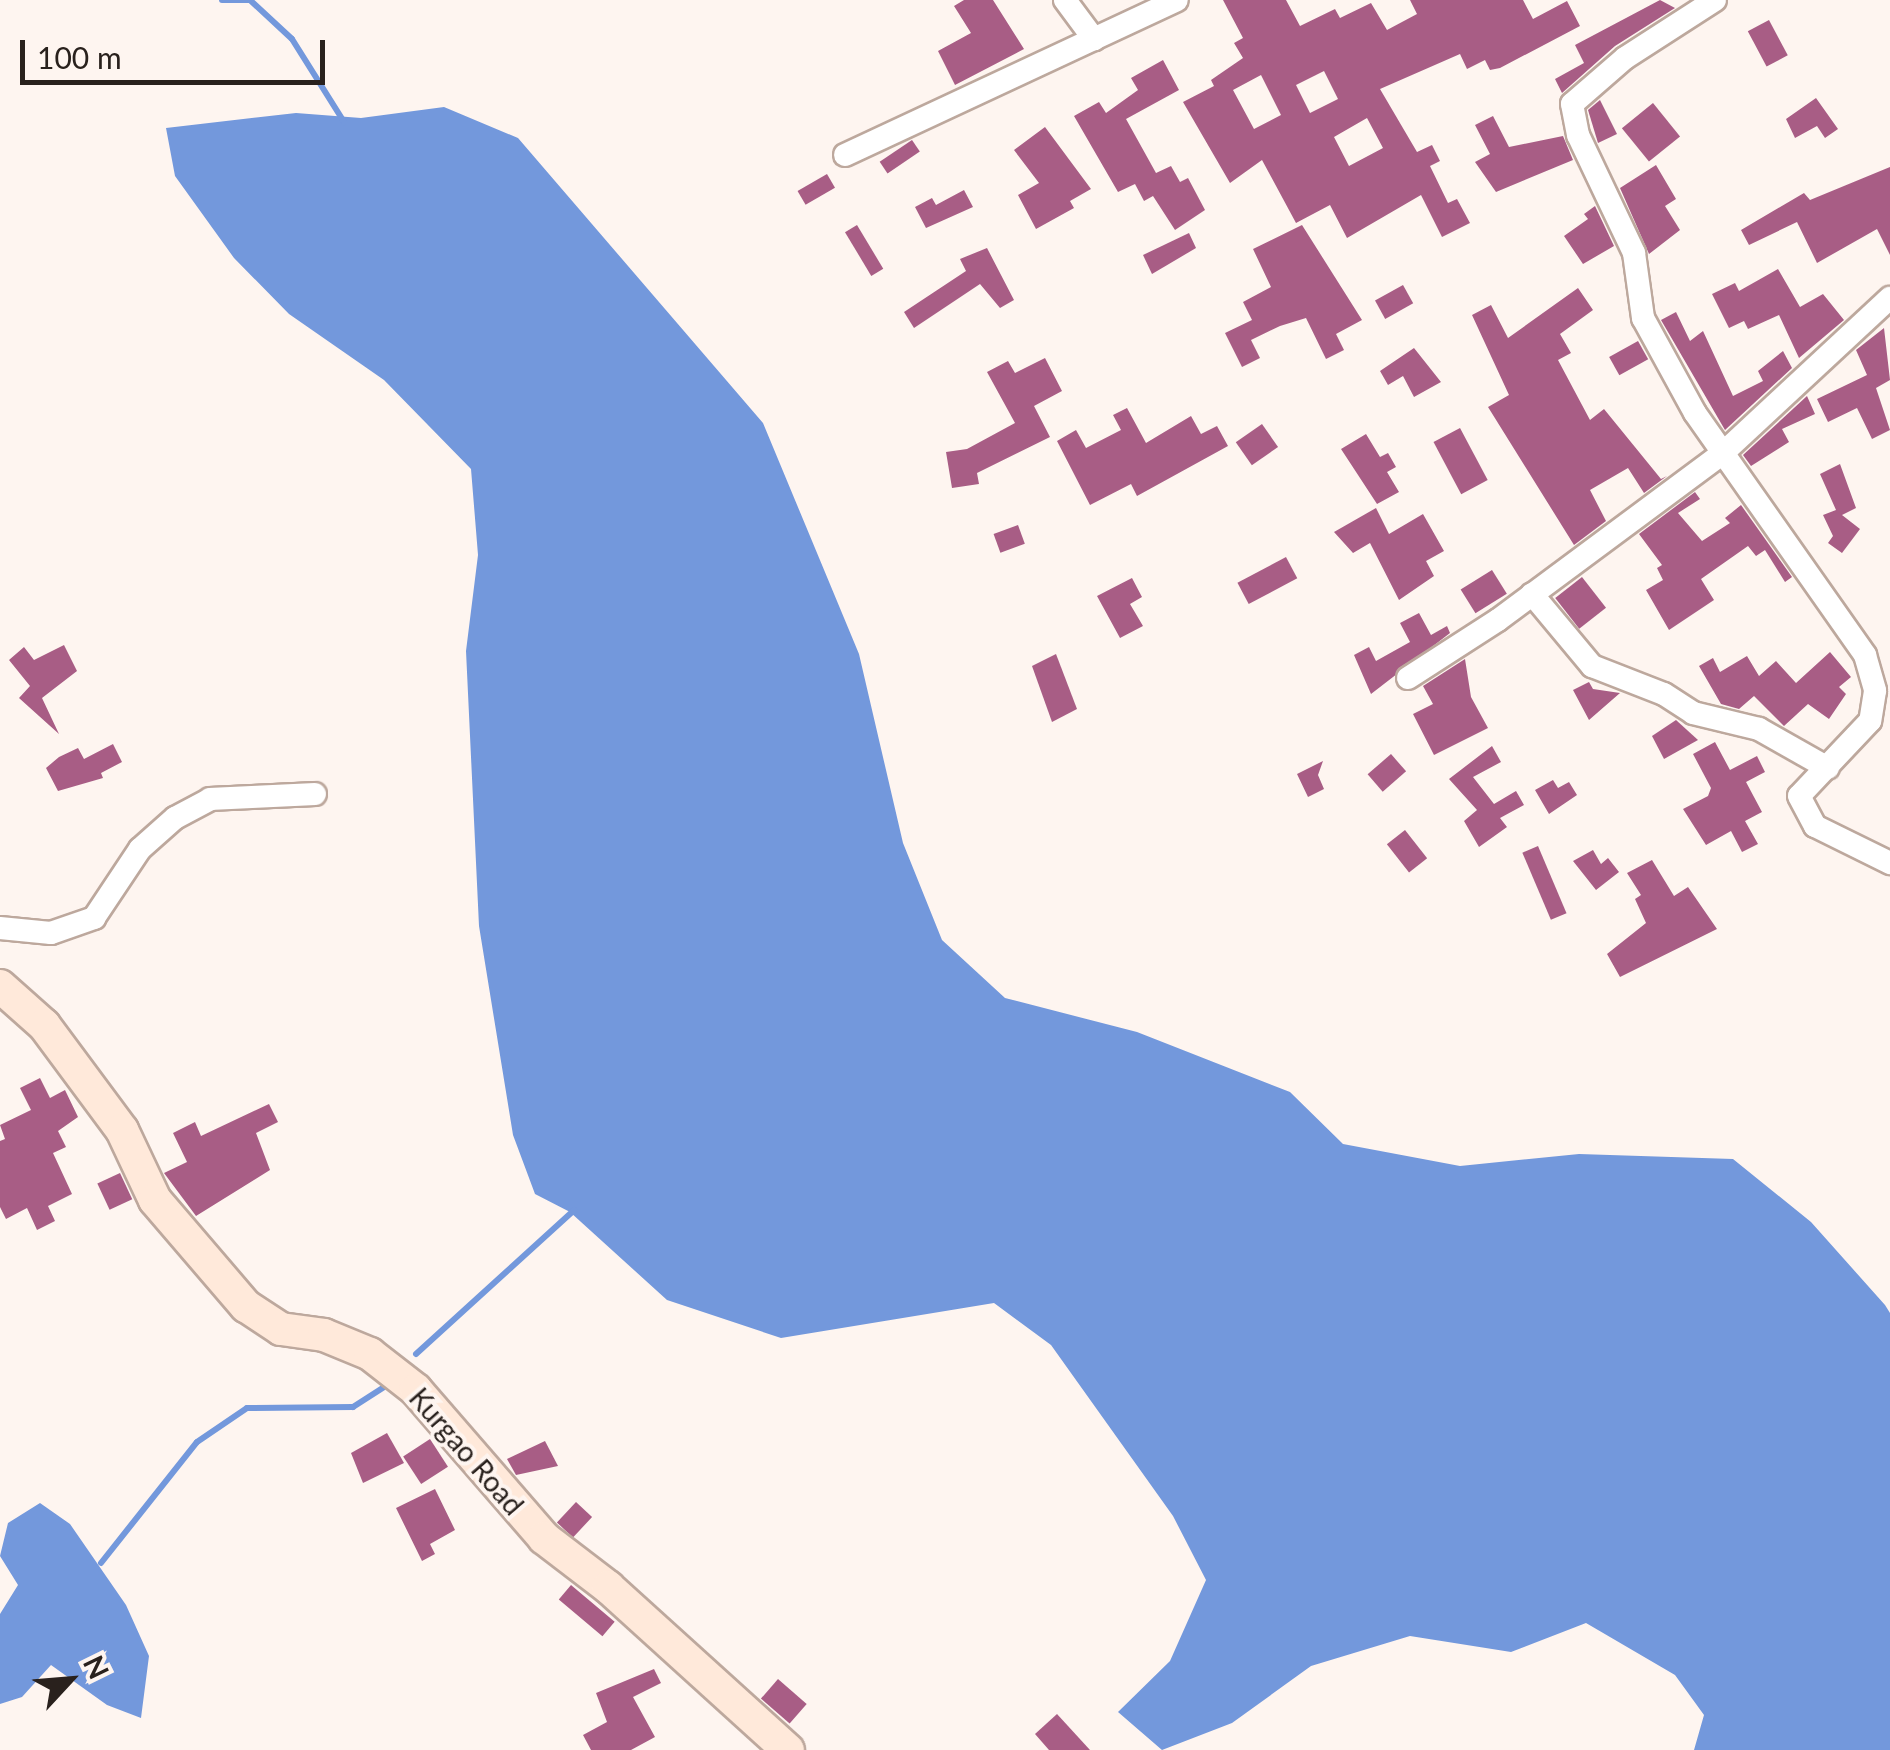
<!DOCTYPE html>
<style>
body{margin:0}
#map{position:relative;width:1890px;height:1750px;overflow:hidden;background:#fef5f0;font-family:Lato,sans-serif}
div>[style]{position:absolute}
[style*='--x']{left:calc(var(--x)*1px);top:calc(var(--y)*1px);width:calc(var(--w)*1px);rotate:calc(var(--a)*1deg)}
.water>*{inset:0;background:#7398dc}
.stream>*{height:6px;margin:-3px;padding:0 3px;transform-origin:3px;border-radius:3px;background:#7398dc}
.building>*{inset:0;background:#a85d85;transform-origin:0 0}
.roads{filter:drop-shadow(2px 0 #bda89d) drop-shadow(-2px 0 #bda89d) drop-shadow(0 2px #bda89d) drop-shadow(0 -2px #bda89d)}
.street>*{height:22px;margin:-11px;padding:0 11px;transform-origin:11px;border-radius:11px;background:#fff}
.secondary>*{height:32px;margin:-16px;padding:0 16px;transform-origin:16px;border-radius:16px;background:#ffe9da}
span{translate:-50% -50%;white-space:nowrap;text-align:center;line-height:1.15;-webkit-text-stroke:8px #fef5f0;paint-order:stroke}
.street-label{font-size:28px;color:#29211d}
.north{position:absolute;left:20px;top:1630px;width:100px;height:100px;-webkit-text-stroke:8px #fef5f0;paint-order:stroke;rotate:64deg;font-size:28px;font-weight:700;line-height:40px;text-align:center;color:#29211d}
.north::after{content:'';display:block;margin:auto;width:35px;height:45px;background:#29211d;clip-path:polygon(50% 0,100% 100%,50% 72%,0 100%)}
.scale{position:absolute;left:20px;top:40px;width:305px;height:45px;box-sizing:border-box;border:5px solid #29211d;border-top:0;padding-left:12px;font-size:30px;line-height:35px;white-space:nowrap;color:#29211d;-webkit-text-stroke:8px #fef5f0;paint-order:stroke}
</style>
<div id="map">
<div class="water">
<div style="clip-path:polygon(444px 107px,518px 138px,763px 423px,859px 654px,903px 843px,942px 940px,1005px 998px,1137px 1032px,1290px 1092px,1343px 1144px,1460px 1166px,1579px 1154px,1733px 1159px,1811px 1222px,1885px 1305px,1890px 1313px,1890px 1750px,1694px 1750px,1704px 1715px,1675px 1675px,1586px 1623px,1511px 1652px,1410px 1636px,1311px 1666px,1232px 1723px,1162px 1750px,1118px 1712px,1170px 1661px,1206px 1580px,1173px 1516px,1051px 1345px,994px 1303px,781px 1338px,667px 1300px,570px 1212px,535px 1194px,513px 1135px,479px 926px,466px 651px,478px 555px,471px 469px,384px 380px,289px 314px,234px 258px,175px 176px,166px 128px,296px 113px,361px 118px)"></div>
<div style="clip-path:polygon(40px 1503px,70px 1524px,126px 1605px,149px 1656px,141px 1718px,107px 1705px,51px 1665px,22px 1697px,0 1704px,0 1614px,18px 1585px,0 1556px,8px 1523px)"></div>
</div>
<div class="stream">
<div style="--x:222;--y:0;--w:28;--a:0"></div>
<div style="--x:250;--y:0;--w:57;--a:42.9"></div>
<div style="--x:292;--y:39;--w:98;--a:57.9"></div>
<div style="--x:416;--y:1354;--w:214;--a:-42.3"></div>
<div style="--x:101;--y:1563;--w:154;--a:-51.6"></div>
<div style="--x:197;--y:1442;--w:60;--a:-34.2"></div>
<div style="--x:247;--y:1408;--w:106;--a:-0.5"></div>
<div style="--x:353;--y:1407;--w:43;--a:-32.6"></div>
</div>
<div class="building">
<div style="clip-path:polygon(964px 0,993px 0,1024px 49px,955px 85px,938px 51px,971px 33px,954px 6px)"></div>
<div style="clip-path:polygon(evenodd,1223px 0,1286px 0,1300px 26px,1335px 9px,1340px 18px,1371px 3px,1387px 30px,1417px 14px,1410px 0,1523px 0,1533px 19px,1567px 1px,1580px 26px,1500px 68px,1490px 70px,1485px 60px,1467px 69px,1460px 54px,1380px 89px,1417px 152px,1432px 145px,1440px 161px,1430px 166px,1448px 203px,1457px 199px,1470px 223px,1442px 237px,1421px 195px,1347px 238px,1330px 205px,1296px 223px,1262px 160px,1230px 183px,1183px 102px,1214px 86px,1211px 80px,1243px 58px,1234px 43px,1243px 38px,1223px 0,1324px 71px,1338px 99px,1310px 113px,1296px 85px,1324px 71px,1223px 0,1261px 75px,1281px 115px,1254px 129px,1233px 90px,1261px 75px,1223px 0,1367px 118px,1383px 148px,1349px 166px,1334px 137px,1367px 118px)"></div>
<div style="clip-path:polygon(1660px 0,1675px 8px,1615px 46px,1562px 93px,1555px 79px,1584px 63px,1575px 45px)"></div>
<div style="left:1769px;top:20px;width:40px;height:24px;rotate:62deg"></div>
<div style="clip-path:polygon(1163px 60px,1179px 90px,1126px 119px,1156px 173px,1171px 166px,1180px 182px,1188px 178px,1205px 210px,1175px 230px,1153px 196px,1144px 201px,1135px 184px,1118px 192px,1074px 116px,1099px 102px,1106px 113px,1138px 90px,1131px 78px)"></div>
<div style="clip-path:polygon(1816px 98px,1838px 129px,1825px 138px,1817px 126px,1795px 138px,1786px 119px)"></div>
<div style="clip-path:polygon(1600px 100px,1617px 134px,1598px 143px,1588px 110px)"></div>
<div style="left:1653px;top:103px;width:43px;height:40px;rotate:51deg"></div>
<div style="clip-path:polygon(1493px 116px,1509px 147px,1563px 136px,1573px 160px,1496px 192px,1475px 162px,1490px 154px,1475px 125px)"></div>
<div style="clip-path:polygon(1045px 127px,1091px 189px,1070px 201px,1074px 208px,1036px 229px,1018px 195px,1039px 183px,1014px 150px)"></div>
<div style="left:912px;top:140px;width:14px;height:39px;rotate:56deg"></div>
<div style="clip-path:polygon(1656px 165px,1676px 199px,1665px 206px,1680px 230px,1649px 254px,1620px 188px)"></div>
<div style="clip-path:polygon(1890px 167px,1890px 255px,1877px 229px,1817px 263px,1797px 222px,1749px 245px,1741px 230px,1804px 193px,1810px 200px)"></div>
<div style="left:827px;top:174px;width:16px;height:34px;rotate:60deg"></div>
<div style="clip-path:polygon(964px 190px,973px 207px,926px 228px,915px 207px,932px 198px,936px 205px)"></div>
<div style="clip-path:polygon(1595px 206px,1614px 246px,1583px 264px,1564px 236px,1588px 219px,1584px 214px)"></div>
<div style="left:857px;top:225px;width:51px;height:14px;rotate:59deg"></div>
<div style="clip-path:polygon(1302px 225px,1362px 320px,1336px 334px,1344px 350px,1326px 359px,1306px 318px,1280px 326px,1251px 340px,1260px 358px,1242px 367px,1225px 333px,1252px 320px,1243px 302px,1271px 287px,1253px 249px)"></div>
<div style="clip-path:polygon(1189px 233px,1196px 248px,1152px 274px,1143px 255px)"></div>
<div style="clip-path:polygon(987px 248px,1014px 300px,1000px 308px,980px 284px,914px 328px,904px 312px,966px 271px,960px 259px)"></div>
<div style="clip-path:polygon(1778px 269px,1800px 307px,1823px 294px,1844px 320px,1799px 358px,1779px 315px,1748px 329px,1744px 321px,1729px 328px,1712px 294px,1735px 283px,1739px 291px)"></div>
<div style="left:1403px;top:285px;width:21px;height:32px;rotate:61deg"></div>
<div style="clip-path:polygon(1578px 288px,1593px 310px,1560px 334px,1571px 353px,1558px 360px,1590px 420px,1604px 409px,1661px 479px,1667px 476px,1644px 493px,1628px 468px,1590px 490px,1606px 521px,1574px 545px,1488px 407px,1509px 395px,1472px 315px,1491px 305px,1508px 338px)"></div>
<div style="clip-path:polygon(1676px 312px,1690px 341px,1703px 331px,1733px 396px,1763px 381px,1758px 371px,1783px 351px,1792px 368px,1725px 430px,1661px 320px)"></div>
<div style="clip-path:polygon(1884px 328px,1890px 380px,1876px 388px,1890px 430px,1872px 439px,1857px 408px,1828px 422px,1817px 399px,1867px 375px,1856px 350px)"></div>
<div style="left:1638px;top:341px;width:21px;height:33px;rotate:61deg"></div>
<div style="clip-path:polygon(1414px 348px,1441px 382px,1414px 397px,1403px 376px,1388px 385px,1380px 371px)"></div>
<div style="clip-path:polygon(1045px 358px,1062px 391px,1034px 406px,1050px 437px,977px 473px,979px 484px,952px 488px,946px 452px,967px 449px,1015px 423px,987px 372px,1008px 361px,1015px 373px)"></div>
<div style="clip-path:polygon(1807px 396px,1815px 414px,1782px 429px,1789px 442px,1751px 466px,1743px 455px)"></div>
<div style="clip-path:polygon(1127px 408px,1146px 443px,1191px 416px,1201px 434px,1217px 426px,1228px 446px,1137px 496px,1131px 484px,1090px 505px,1057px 441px,1076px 430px,1086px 448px,1121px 430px,1113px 415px)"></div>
<div style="left:1262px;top:424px;width:28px;height:32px;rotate:55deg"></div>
<div style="left:1460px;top:428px;width:59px;height:30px;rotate:62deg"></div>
<div style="clip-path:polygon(1366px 434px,1380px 457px,1388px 453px,1396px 467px,1387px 472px,1399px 492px,1377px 504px,1341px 449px)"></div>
<div style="clip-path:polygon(1840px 464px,1856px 508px,1842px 515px,1860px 529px,1842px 553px,1828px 543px,1833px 536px,1823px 515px,1836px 510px,1820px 474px)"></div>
<div style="clip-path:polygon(1695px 492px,1700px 499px,1678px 513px,1702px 541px,1730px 523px,1725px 518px,1741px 505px,1792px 577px,1785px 582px,1765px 550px,1756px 556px,1748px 546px,1701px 579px,1714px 600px,1669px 630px,1646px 590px,1663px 580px,1657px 568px,1662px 565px,1639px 534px)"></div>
<div style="clip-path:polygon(1376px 508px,1389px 534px,1423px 514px,1444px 551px,1426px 561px,1434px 576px,1399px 600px,1370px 543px,1353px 553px,1334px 532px)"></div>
<div style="left:1018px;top:525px;width:20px;height:26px;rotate:70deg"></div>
<div style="left:1286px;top:557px;width:24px;height:55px;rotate:62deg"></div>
<div style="left:1492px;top:570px;width:28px;height:37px;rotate:58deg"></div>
<div style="left:1582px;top:577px;width:39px;height:34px;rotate:52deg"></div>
<div style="clip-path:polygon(1132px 578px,1142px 597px,1130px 604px,1143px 626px,1120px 638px,1097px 596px)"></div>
<div style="clip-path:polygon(1419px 613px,1431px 635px,1447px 626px,1450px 633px,1371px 694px,1354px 655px,1369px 647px,1376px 661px,1410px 642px,1400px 623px)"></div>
<div style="clip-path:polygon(64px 645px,77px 671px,42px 698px,59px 734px,19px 698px,30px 686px,9px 660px,24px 647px,34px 660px)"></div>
<div style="clip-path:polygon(1830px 652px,1851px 677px,1839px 687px,1846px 694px,1829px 719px,1808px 704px,1784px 726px,1754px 696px,1739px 709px,1721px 704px,1699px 666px,1713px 658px,1720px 672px,1747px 656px,1759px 676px,1776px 661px,1796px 683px)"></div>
<div style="clip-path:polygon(1056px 654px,1077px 709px,1052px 722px,1032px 666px)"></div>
<div style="clip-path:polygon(1465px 659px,1471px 697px,1488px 728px,1434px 755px,1413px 714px,1433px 704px,1423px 686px)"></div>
<div style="clip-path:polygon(1589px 682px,1593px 689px,1620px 693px,1589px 720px,1573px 690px)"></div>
<div style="clip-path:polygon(1676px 720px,1698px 740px,1664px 759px,1652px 736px)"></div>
<div style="clip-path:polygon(1715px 742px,1730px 770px,1757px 756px,1765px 772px,1746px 782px,1762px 812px,1745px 821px,1758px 844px,1742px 852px,1731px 831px,1706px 845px,1683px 809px,1708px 796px,1711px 788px,1693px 754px)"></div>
<div style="clip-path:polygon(113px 744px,122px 762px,101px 773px,103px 778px,58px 791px,46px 768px,59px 757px,78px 748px,84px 759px)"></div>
<div style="clip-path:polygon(1492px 746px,1501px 762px,1473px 777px,1494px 804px,1516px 791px,1524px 805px,1500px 818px,1507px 827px,1479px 847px,1464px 821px,1477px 810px,1449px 779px)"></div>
<div style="left:1391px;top:754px;width:23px;height:31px;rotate:49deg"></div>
<div style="clip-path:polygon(1323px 761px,1318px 775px,1324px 789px,1308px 797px,1297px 774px)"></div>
<div style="clip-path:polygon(1553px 780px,1558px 788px,1569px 782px,1577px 795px,1549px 814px,1535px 790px)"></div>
<div style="left:1405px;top:830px;width:36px;height:23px;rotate:52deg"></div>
<div style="left:1538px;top:846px;width:73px;height:17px;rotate:67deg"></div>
<div style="clip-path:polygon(1593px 850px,1601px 864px,1608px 858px,1619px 872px,1596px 890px,1573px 861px)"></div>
<div style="clip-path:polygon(1652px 860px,1674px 896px,1688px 887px,1717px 929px,1620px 977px,1607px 954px,1646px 923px,1635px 899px,1641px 895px,1627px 873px)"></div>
<div style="clip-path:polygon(40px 1078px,50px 1098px,65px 1090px,78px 1117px,58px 1131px,66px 1147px,53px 1153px,72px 1194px,48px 1206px,55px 1221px,37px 1230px,27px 1208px,6px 1219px,0 1207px,0 1141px,5px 1139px,0 1125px,31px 1110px,20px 1088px)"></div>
<div style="clip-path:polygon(269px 1104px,278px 1122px,256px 1133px,270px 1170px,196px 1216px,164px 1173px,187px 1162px,173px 1133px,195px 1122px,201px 1136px)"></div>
<div style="left:120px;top:1173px;width:29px;height:25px;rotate:65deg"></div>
<div style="clip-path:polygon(387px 1433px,404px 1463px,363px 1483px,351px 1453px)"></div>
<div style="left:430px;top:1439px;width:33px;height:32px;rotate:57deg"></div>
<div style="clip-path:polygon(545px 1441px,558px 1466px,516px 1475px,507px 1459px)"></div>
<div style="clip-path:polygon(435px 1489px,455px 1530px,430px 1544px,435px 1554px,422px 1561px,396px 1508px)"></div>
<div style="left:576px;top:1502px;width:22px;height:28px;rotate:43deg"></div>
<div style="left:571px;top:1585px;width:57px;height:19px;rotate:40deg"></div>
<div style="clip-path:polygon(654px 1669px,661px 1683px,633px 1697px,655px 1737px,631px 1750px,591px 1750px,583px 1735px,607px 1722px,596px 1693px)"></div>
<div style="left:778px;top:1679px;width:38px;height:26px;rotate:41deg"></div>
<div style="clip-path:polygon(1057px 1714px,1090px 1750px,1049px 1750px,1035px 1734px)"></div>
</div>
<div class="roads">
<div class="street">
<div style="--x:1065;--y:0;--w:49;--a:53.4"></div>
<div style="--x:1715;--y:0;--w:107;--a:147.2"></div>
<div style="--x:1625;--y:58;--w:70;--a:139"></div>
<div style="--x:1572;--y:104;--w:32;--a:79"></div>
<div style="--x:1578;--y:135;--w:131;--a:64.6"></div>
<div style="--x:1634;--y:253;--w:66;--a:82.1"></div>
<div style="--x:1643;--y:318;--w:108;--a:61.3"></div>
<div style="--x:1695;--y:413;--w:296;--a:54.9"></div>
<div style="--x:1865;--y:655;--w:37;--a:74"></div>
<div style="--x:1875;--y:691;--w:30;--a:99"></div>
<div style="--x:1870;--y:721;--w:103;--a:133.4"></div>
<div style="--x:1799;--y:796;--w:34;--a:62"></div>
<div style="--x:1815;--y:826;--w:84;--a:26.3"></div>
<div style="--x:845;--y:155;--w:366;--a:-25"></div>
<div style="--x:1532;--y:594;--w:94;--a:50.2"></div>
<div style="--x:1592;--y:666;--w:77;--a:21.3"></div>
<div style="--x:1664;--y:694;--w:35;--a:33"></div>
<div style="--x:1693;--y:713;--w:68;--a:13.6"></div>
<div style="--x:1759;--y:729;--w:79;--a:29.5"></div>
<div style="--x:1408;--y:678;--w:107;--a:-32.8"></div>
<div style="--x:1498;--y:620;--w:280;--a:-36.6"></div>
<div style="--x:1723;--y:453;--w:228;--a:-42.9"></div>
<div style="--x:0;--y:928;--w:51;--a:5.6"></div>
<div style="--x:51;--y:933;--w:46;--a:-19.2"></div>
<div style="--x:94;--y:918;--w:83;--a:-56.3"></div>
<div style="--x:140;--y:849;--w:47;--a:-41.5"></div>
<div style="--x:175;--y:818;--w:40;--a:-28"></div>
<div style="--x:210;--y:799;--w:105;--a:-2.7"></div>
</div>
<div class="secondary">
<div style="--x:0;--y:986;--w:59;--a:41.6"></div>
<div style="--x:44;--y:1025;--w:131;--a:53.4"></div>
<div style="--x:122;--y:1130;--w:77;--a:64.8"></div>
<div style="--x:155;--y:1200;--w:140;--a:49.4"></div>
<div style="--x:246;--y:1306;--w:42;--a:33.3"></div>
<div style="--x:281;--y:1329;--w:43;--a:7.9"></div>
<div style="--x:324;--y:1335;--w:50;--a:22.4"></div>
<div style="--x:370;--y:1354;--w:58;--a:38"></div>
<div style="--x:416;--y:1390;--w:196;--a:49.1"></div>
<div style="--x:544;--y:1538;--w:81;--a:37.4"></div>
<div style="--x:608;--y:1587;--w:243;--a:42.2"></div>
</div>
</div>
<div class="street-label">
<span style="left:467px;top:1451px;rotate:49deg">Kurgao Road</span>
</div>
<div class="north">N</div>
<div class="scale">100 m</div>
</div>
